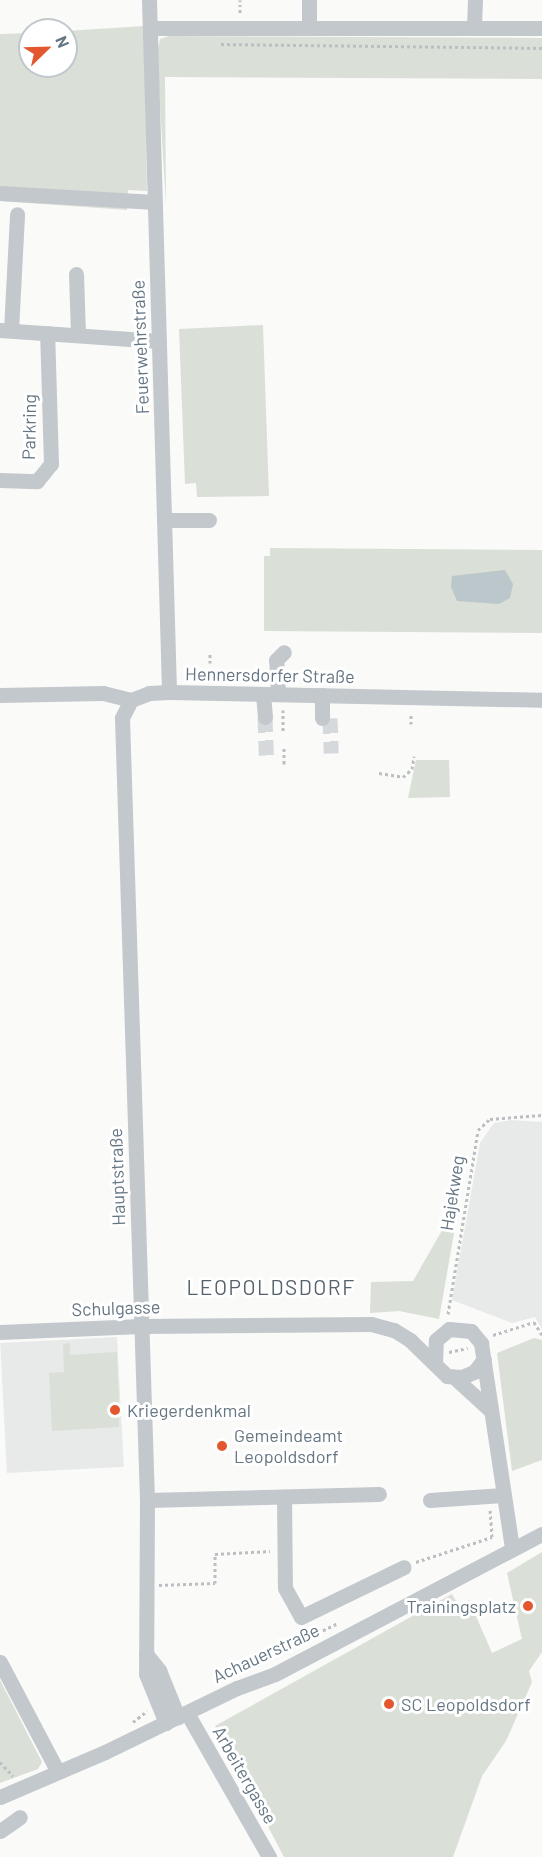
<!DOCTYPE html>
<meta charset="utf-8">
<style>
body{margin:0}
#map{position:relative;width:542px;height:1857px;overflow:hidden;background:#fafaf8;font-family:Barlow,sans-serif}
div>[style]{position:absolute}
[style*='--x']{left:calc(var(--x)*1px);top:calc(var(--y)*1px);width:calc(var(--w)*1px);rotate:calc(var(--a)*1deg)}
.built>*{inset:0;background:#e8e9e9;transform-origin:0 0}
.green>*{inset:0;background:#dadfd7}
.water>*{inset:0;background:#bbc7cb}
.minor-tunnel>*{height:15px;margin-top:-7.5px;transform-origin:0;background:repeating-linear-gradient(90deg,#d5d9db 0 15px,transparent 0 23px)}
.path>*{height:3px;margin-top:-1.5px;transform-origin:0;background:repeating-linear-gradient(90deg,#bbbfc2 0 3px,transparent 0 6px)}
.minor>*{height:15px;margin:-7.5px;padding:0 7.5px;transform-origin:7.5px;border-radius:7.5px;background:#c3c8cc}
.dots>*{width:16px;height:16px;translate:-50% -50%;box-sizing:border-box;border:3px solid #fff;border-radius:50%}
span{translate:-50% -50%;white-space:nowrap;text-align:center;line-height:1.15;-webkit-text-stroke:6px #fff;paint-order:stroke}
.street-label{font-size:18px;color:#657683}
.poi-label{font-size:18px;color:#657683}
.left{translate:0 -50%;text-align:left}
.right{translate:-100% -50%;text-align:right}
.quarter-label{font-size:21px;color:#57646e;letter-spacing:1.5px}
.north{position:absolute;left:18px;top:18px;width:60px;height:60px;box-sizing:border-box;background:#fff;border:2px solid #c1c8cd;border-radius:50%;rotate:67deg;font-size:16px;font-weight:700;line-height:24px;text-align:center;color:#657683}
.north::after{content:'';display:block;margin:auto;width:21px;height:27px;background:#e4572e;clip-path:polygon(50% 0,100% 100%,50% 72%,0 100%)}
</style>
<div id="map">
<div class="built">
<div style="clip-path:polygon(511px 1120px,542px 1122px,542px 1329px,535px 1317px,512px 1323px,452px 1300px,480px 1143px,494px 1123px)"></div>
<div style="left:117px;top:1337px;width:130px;height:117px;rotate:87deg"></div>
</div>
<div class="green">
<div style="clip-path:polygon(144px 26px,147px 191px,128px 190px,127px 210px,0 201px,0 34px,30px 33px,30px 66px,66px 66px,66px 31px)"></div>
<div style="clip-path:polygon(169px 36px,542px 38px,542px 79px,165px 77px,166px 206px,157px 53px,160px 39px)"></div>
<div style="clip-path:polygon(263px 325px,269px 496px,197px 497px,196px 483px,185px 484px,179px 329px)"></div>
<div style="clip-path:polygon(270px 548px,542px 550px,542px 633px,264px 631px,264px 556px,270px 556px)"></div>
<div style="clip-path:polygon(416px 760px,449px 760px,450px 797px,408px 798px)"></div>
<div style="clip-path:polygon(460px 1199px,439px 1319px,399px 1311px,370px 1313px,371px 1282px,413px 1281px)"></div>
<div style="clip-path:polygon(534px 1338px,542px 1340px,542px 1460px,512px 1471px,497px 1353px)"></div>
<div style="clip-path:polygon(70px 1343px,70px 1355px,117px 1352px,119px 1403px,110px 1404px,111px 1416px,119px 1416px,119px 1427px,52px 1431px,49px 1373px,64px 1372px,63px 1344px)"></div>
<div style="clip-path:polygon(542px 1552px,542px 1652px,529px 1671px,532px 1682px,506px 1741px,482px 1776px,453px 1857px,284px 1857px,215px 1726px,452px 1594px,458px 1605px,469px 1600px,492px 1653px,522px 1639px,507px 1573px)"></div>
<div style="clip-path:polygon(0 1680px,42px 1762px,38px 1769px,0 1783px)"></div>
</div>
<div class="water">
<div style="clip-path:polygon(505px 570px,513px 584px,510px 598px,499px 604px,457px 601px,451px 587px,452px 576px)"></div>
</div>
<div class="minor-tunnel">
<div style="--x:265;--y:717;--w:38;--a:88"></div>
<div style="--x:330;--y:718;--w:35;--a:88"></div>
</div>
<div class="path">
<div style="--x:240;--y:13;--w:13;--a:-90"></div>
<div style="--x:221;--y:44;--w:321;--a:0.7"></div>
<div style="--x:210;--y:654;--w:9;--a:90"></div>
<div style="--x:283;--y:710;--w:21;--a:90"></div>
<div style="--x:411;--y:724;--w:11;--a:-90"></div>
<div style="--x:284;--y:764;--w:17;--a:-90"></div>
<div style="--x:379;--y:773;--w:24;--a:9"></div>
<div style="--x:403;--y:777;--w:12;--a:-42"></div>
<div style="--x:412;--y:769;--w:13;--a:-81"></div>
<div style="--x:448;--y:1314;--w:186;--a:-80.7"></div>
<div style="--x:478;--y:1130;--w:16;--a:-43"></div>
<div style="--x:490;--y:1119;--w:52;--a:-4.4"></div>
<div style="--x:493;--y:1335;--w:43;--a:-17.6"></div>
<div style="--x:534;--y:1322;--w:15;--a:58"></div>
<div style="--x:449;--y:1352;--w:19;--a:-12"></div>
<div style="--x:416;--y:1562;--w:80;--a:-18.2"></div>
<div style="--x:492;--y:1537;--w:27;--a:-94"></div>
<div style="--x:159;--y:1585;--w:56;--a:-2"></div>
<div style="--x:215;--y:1583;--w:29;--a:-90"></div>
<div style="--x:215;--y:1554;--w:55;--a:-3.1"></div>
<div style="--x:253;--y:1665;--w:95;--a:-26.3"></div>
<div style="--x:133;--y:1722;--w:18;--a:-38"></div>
<div style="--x:0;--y:1762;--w:19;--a:47"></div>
</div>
<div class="minor">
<div style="--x:149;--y:0;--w:692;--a:88.34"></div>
<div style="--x:309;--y:26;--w:26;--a:-90"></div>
<div style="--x:150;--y:28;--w:392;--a:0"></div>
<div style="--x:474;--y:28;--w:28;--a:-88"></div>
<div style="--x:0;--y:193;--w:155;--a:3.3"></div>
<div style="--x:76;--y:274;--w:61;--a:88.1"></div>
<div style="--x:0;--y:330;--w:159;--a:4"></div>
<div style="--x:11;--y:330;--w:116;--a:-87"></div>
<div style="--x:0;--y:480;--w:37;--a:2"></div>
<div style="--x:37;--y:481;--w:22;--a:-51"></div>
<div style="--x:51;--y:464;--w:131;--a:-91.7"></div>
<div style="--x:164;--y:520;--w:45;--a:0"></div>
<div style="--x:263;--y:694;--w:23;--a:85"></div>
<div style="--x:278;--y:694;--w:34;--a:-93"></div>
<div style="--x:276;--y:660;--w:11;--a:-45"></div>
<div style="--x:0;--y:695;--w:103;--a:-1.1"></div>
<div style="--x:103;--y:693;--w:29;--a:14"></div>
<div style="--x:131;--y:700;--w:19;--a:-21"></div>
<div style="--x:149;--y:693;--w:20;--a:-3"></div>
<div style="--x:169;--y:692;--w:373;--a:1.2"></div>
<div style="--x:131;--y:700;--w:20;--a:117"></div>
<div style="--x:122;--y:718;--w:782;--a:88.17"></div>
<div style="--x:147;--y:1500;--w:174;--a:90.3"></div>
<div style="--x:146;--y:1674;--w:53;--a:67.8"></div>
<div style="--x:322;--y:718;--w:23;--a:-90"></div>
<div style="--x:0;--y:1332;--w:141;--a:-2.4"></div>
<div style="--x:141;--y:1326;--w:230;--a:-0.5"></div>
<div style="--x:371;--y:1324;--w:24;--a:15"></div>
<div style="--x:394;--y:1330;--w:19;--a:32"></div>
<div style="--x:410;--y:1340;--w:52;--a:44.2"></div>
<div style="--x:447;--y:1376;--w:15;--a:4"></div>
<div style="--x:462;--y:1377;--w:13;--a:-23"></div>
<div style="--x:474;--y:1372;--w:16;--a:-52"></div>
<div style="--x:435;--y:1364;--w:24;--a:-88"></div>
<div style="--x:436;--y:1340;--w:17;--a:-40"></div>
<div style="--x:449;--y:1329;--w:22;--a:5"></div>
<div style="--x:471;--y:1331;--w:16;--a:50"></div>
<div style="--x:481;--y:1343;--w:208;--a:81.4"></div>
<div style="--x:455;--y:1378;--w:47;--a:42.4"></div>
<div style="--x:284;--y:1497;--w:91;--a:89.4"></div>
<div style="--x:285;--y:1588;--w:33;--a:61"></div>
<div style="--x:301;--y:1617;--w:114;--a:-25.9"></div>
<div style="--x:147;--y:1500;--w:232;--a:-1.5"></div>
<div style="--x:430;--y:1500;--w:73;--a:-3.9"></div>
<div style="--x:146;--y:1654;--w:21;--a:51"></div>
<div style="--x:159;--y:1670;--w:51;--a:68"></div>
<div style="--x:0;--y:1662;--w:124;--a:62.2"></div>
<div style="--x:187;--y:1713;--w:166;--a:60.3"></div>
<div style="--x:0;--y:1797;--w:114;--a:-23.2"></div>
<div style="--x:105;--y:1752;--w:147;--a:-25.9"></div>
<div style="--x:237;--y:1688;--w:40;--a:-20.2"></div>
<div style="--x:275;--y:1674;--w:301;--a:-27.7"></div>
<div style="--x:0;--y:1831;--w:24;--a:-35"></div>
</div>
<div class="dots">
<div style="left:115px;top:1410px;background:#e4572e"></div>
<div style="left:222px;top:1446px;background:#e4572e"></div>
<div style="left:528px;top:1606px;background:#e4572e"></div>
<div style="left:389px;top:1704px;background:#e4572e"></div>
</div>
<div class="street-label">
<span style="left:140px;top:347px;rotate:-92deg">Feuerwehrstraße</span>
<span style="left:29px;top:427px;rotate:-89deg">Parkring</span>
<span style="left:270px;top:675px;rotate:1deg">Hennersdorfer Straße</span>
<span style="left:117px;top:1177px;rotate:-92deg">Hauptstraße</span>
<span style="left:452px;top:1193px;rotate:-81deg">Hajekweg</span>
<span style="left:116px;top:1308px;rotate:-2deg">Schulgasse</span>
<span style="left:266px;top:1653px;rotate:-25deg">Achauerstraße</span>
<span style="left:245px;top:1775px;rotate:60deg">Arbeitergasse</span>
</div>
<div class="poi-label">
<span class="left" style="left:127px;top:1410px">Kriegerdenkmal</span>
<span class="left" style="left:234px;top:1446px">Gemeindeamt<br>Leopoldsdorf</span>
<span class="right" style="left:516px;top:1606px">Trainingsplatz</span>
<span class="left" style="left:401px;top:1704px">SC Leopoldsdorf</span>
</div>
<div class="quarter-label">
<span style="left:271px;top:1287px">LEOPOLDSDORF</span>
</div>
<div class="north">N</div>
</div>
